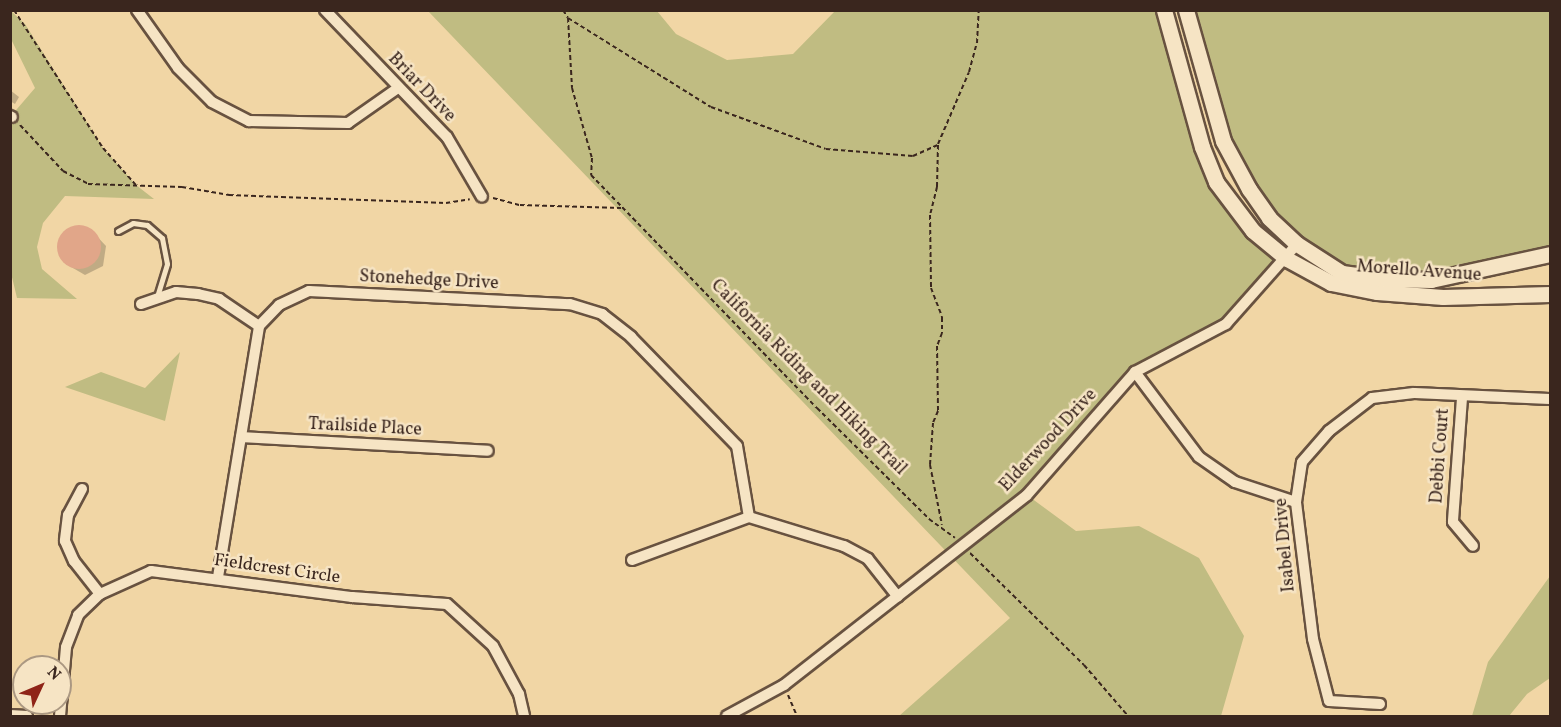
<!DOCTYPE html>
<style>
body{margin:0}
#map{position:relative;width:1561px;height:727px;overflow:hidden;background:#f1d6a5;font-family:Vollkorn,serif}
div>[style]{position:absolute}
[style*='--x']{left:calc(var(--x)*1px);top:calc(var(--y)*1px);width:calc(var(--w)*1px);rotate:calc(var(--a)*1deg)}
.green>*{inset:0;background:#c0bc82}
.shadow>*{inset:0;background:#0003}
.building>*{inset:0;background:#e1a689}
.round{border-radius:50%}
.path>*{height:2px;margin-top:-1px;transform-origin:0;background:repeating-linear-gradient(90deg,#3a261e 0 4.5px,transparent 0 7.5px)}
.roads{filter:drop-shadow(2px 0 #685240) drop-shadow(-2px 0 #685240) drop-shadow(0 2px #685240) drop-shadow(0 -2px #685240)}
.lane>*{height:5px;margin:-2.5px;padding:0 2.5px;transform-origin:2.5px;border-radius:2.5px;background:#f6e4c4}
.street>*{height:10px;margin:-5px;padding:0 5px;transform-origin:5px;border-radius:5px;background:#f6e4c4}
.secondary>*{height:15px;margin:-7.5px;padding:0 7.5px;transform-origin:7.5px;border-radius:7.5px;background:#f6e4c4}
span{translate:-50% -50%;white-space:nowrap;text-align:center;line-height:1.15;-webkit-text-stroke:5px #f6e4c4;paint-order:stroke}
.street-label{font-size:18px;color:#3a261e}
.frame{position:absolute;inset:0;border:12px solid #3a261e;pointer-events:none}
.north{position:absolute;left:12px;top:655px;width:60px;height:60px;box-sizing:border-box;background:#f6e4c4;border:2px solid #ab9882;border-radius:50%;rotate:46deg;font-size:16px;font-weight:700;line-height:24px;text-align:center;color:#3a261e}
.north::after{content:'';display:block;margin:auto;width:21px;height:27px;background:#8f2418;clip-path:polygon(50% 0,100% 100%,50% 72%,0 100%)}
</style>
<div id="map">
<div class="green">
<div style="clip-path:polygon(11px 11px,25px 24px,103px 148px,136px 185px,154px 199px,65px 196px,43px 223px,37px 247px,42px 269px,77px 299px,17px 298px,11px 273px,11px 116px,35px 88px,11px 39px)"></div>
<div style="clip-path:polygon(428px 11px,657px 11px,676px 34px,727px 60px,793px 54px,835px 11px,1164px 11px,1216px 182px,1287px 259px,1226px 324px,1134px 372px,1027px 495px,1076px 531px,1139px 526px,1199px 558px,1244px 636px,1221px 716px,899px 716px,1010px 618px)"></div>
<div style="clip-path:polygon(1186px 11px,1550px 11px,1550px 254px,1463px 275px,1342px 273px,1269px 218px,1223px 141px)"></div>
<div style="clip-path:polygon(180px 352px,165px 421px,65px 387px,101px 372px,145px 388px)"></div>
<div style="clip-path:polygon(1550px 576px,1550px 678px,1527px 694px,1509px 716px,1472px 716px,1488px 662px)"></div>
</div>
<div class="shadow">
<div style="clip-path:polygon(10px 90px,19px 97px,15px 104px,10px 101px)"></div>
<div style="clip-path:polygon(76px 226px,90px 229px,106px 246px,103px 266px,85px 275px,66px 264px,58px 244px,64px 232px)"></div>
</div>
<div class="building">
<div class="round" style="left:57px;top:225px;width:44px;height:44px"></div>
</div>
<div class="path">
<div style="--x:14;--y:10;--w:164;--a:57.2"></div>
<div style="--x:103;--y:148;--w:50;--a:48.3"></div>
<div style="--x:563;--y:10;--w:9;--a:58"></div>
<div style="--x:568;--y:18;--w:70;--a:86.7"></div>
<div style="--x:572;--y:88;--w:73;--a:74.1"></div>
<div style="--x:592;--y:158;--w:17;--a:93"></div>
<div style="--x:591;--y:175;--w:325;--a:45.9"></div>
<div style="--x:817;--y:408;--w:158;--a:44.7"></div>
<div style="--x:929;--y:519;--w:32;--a:36"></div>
<div style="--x:568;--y:18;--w:168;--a:31.9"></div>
<div style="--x:711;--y:107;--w:122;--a:20.1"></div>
<div style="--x:826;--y:149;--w:87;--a:4.6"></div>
<div style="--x:913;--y:156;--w:27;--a:-24"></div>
<div style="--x:938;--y:145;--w:42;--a:91.4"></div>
<div style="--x:937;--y:187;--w:29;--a:104"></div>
<div style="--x:930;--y:215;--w:73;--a:89.2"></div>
<div style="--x:931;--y:288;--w:31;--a:69"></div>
<div style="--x:942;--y:317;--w:16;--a:90"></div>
<div style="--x:942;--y:333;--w:14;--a:111"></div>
<div style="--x:937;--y:346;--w:65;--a:89.1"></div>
<div style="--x:938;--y:411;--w:13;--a:113"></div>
<div style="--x:933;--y:423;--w:42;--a:94.1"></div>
<div style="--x:930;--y:465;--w:61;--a:78.7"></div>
<div style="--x:20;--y:125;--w:63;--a:46.9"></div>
<div style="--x:63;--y:171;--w:28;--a:27"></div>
<div style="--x:88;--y:184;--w:94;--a:1.8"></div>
<div style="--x:182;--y:187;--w:48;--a:9.7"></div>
<div style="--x:229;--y:195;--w:217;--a:2.1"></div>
<div style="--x:446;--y:203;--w:24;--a:-9"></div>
<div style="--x:938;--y:144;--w:78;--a:-66.7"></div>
<div style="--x:969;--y:72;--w:30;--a:-75"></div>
<div style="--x:977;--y:43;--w:33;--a:-87"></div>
<div style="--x:493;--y:198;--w:28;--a:15"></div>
<div style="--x:520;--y:205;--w:101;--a:1.7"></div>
<div style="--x:970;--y:553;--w:160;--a:44.5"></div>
<div style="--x:1084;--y:665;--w:67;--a:49.2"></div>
<div style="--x:788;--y:695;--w:23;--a:67"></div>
</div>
<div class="roads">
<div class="lane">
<div style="--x:118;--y:231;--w:17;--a:-28"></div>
<div style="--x:133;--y:223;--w:14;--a:8"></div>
<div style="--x:147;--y:225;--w:20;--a:41"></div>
<div style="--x:162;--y:238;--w:26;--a:79"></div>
<div style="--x:167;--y:264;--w:34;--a:107"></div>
</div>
<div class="street">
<div style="--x:137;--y:10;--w:71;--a:54.7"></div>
<div style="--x:178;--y:68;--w:48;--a:45"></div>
<div style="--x:212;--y:102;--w:42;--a:27.2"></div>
<div style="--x:249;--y:121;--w:99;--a:1.2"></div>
<div style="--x:348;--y:123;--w:61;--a:-35"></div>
<div style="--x:325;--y:10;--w:176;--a:46.2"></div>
<div style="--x:447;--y:137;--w:69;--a:59.7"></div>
<div style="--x:10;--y:116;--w:2;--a:27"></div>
<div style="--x:141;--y:304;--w:37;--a:-19"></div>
<div style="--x:176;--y:292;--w:22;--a:5"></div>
<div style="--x:198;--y:294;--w:22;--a:13"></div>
<div style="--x:219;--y:299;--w:48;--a:34"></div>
<div style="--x:1135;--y:372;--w:106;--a:53"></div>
<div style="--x:1199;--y:457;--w:44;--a:34.8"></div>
<div style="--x:1235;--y:482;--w:64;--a:18.2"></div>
<div style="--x:1462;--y:398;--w:124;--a:94.2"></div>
<div style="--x:1453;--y:522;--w:31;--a:50"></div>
<div style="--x:241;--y:437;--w:247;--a:3.2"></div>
<div style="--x:82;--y:489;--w:30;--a:118"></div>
<div style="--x:68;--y:515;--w:26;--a:97"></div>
<div style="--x:65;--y:541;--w:22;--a:66"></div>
<div style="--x:74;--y:561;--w:42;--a:51.8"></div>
<div style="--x:632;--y:560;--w:125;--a:-20.2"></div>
<div style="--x:749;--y:517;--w:99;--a:17"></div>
<div style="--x:844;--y:546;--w:27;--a:28"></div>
<div style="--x:868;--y:559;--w:48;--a:51.7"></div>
<div style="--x:218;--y:577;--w:254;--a:-80.7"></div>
<div style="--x:259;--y:326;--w:29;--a:-46"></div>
<div style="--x:279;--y:305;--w:33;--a:-25"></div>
<div style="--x:309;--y:291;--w:261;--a:2.9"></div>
<div style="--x:570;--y:304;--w:34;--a:17"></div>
<div style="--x:602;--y:314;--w:37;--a:38"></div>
<div style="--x:631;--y:337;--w:152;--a:45.8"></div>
<div style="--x:737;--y:446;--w:72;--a:80.4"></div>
<div style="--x:1380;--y:704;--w:51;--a:-176.6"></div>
<div style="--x:1329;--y:701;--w:64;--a:-104.5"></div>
<div style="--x:1313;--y:639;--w:138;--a:-97.1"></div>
<div style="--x:1296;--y:502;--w:40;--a:-81.5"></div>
<div style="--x:1302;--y:462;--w:41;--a:-48.9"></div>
<div style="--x:1329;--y:431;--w:54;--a:-37.5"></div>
<div style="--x:1372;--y:398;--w:42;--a:-6.8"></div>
<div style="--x:1414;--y:393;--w:136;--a:2.5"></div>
<div style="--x:10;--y:715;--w:17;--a:3"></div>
<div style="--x:60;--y:716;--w:69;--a:-85"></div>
<div style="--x:66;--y:647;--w:34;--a:-69"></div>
<div style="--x:78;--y:615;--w:30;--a:-44"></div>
<div style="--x:100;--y:594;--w:56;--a:-24.3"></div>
<div style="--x:151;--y:571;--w:203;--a:7.4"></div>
<div style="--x:352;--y:597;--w:95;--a:4.2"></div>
<div style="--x:447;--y:604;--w:62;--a:42.4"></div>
<div style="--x:493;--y:646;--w:55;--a:61.6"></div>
<div style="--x:519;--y:694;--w:23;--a:77"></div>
<div style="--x:727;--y:716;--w:65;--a:-28.5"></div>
<div style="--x:784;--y:685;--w:308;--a:-38"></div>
<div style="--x:1027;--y:495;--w:164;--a:-48.7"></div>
<div style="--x:1135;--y:372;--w:103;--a:-27.8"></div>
<div style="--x:1226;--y:324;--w:107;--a:-48.4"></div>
</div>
<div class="secondary">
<div style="--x:1164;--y:10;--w:142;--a:74.5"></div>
<div style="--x:1202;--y:147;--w:38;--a:68"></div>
<div style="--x:1216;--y:182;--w:61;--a:52.9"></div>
<div style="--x:1253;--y:231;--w:44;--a:39.5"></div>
<div style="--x:1287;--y:259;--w:50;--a:28.6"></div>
<div style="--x:1331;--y:283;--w:47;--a:11.1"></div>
<div style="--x:1377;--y:292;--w:66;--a:4.3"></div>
<div style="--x:1443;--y:297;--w:107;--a:-1.6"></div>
<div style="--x:1186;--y:10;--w:136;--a:74.2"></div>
<div style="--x:1223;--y:141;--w:55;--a:61.6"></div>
<div style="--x:1249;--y:189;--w:35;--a:55"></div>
<div style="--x:1269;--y:218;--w:38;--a:43"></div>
<div style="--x:1297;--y:244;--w:54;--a:32.8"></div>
<div style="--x:1342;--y:273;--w:44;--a:7.8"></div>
<div style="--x:1386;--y:279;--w:45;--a:1.3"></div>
<div style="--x:1431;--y:280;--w:122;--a:-12.3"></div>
</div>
</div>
<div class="street-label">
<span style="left:421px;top:88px;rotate:46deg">Briar Drive</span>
<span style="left:1419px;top:272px;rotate:4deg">Morello Avenue</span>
<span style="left:429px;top:281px;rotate:3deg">Stonehedge Drive</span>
<span style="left:808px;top:378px;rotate:45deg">California Riding and Hiking Trail</span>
<span style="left:365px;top:428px;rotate:3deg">Trailside Place</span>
<span style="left:1049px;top:441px;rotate:-47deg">Elderwood Drive</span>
<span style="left:1441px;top:456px;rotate:-86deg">Debbi Court</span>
<span style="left:1286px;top:545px;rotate:-95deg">Isabel Drive</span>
<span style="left:277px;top:570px;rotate:8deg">Fieldcrest Circle</span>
</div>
<div class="frame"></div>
<div class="north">N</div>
</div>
